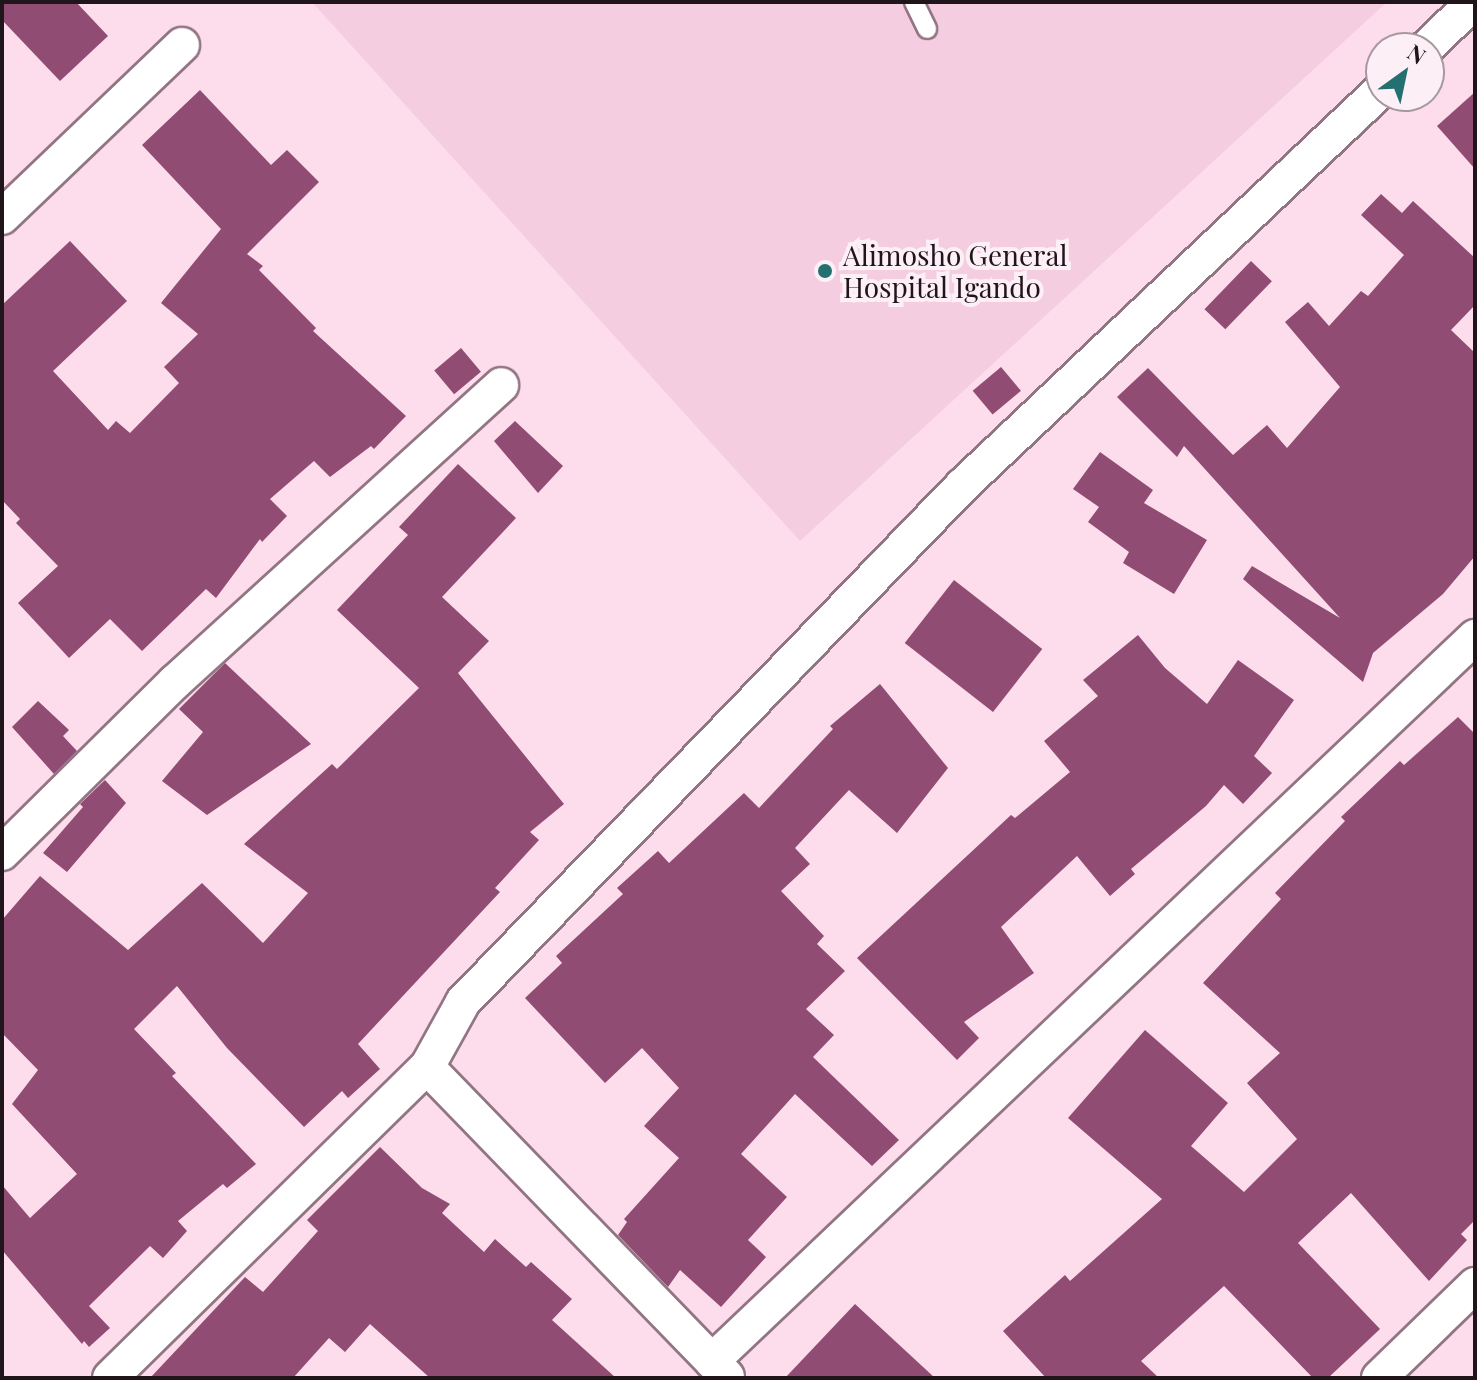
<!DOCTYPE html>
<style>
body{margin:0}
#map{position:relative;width:1477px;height:1380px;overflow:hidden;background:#fddcec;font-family:"Playfair Display",serif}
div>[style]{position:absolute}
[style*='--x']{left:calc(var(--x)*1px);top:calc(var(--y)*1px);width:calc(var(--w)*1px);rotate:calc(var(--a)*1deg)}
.built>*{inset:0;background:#f5cde1}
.building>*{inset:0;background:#914c73;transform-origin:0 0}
.roads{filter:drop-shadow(2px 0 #927583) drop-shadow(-2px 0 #927583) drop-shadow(0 2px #927583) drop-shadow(0 -2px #927583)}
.service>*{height:18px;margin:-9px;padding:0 9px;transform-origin:9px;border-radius:9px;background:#fff}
.minor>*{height:34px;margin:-17px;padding:0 17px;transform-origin:17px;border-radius:17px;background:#fff}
.dots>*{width:22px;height:22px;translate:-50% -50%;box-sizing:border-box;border:4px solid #fdeff6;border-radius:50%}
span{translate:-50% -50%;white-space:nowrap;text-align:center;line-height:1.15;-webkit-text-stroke:8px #fdeff6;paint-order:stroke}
.poi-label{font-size:28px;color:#20151b}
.left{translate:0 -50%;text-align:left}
.frame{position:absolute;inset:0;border:4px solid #20151b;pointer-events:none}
.north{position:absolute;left:1365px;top:32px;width:80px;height:80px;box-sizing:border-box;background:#fdeff6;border:2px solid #a5989e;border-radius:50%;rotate:33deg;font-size:22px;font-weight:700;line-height:32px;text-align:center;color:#20151b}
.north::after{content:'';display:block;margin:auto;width:28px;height:36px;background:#246f70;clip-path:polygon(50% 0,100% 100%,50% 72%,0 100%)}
</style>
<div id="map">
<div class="built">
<div style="clip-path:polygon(312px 2px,1387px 2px,800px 541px)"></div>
</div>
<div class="building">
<div style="clip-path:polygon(2px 2px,76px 2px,108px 36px,60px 81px,2px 20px)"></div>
<div style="clip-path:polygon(200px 90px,271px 165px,287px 150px,319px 182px,247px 254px,263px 266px,259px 270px,316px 328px,313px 331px,406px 416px,374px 449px,371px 446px,330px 477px,314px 461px,270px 499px,287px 516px,262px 542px,260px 539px,216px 598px,206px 589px,142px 651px,110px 619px,69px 658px,18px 603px,58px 566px,16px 523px,20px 519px,2px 500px,2px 305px,70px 241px,127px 301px,53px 371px,108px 430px,116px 421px,130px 433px,179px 383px,164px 367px,198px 334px,161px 303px,221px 229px,142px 145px)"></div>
<div style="clip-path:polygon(1475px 92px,1475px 169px,1437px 126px)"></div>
<div style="clip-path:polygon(1381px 194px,1402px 213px,1413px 201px,1475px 258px,1475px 305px,1451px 330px,1475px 353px,1475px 556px,1443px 594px,1373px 653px,1363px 682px,1243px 579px,1252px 566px,1340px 618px,1184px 446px,1177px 457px,1117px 397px,1148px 368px,1233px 455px,1267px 425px,1287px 448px,1340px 387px,1285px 322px,1308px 302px,1329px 326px,1361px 291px,1368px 296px,1404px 255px,1361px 215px)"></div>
<div style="left:1251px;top:261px;width:29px;height:67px;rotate:44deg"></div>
<div style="left:461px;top:348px;width:31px;height:35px;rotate:50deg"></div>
<div style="left:1001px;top:367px;width:31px;height:37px;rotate:50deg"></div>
<div style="clip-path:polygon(515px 421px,563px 466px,538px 493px,494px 441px)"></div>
<div style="clip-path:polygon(1100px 452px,1153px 490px,1144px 503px,1207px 540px,1174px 594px,1123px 563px,1129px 552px,1088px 522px,1099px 507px,1073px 489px)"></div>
<div style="clip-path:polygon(458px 464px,516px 518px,442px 597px,489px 641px,458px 673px,564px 804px,530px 832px,539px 840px,495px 888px,500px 892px,358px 1044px,380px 1069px,348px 1098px,342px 1091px,304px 1127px,227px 1048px,177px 986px,134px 1029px,176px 1073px,172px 1076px,256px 1164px,227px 1188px,223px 1184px,178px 1221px,187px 1231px,163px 1258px,150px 1246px,89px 1306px,110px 1328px,89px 1347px,84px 1341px,82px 1344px,2px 1250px,2px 1185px,30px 1218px,77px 1174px,12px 1104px,38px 1070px,2px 1033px,2px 920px,40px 876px,128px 950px,202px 883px,263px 943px,308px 893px,244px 844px,332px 764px,337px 769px,419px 688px,337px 610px,408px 535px,399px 527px)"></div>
<div style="left:954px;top:580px;width:112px;height:80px;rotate:38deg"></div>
<div style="clip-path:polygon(1138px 635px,1165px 668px,1207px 704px,1238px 660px,1294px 700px,1254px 756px,1272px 773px,1243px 804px,1224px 785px,1206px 806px,1131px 869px,1135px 874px,1110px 896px,1077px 856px,1001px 927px,1034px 973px,964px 1022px,979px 1038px,957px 1060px,857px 958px,1011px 815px,1015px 818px,1070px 772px,1044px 741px,1098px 696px,1083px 680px)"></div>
<div style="clip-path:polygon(225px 663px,311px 744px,207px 815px,162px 781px,203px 732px,179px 709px)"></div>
<div style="clip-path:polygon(880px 684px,948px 768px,897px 833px,849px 790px,795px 848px,810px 864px,781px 891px,824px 936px,817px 944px,845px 971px,806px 1009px,834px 1035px,813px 1057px,899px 1140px,872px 1166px,795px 1094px,741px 1154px,787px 1197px,748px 1240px,766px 1257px,721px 1307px,680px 1270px,668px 1287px,618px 1235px,627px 1222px,624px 1219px,679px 1158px,644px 1126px,679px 1088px,642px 1048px,605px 1083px,525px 998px,562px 963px,556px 956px,623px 894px,617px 888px,658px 851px,669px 863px,744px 793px,759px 808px,833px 729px,830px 726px)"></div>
<div style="clip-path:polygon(38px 701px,69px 730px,63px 736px,77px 751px,54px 774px,12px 727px)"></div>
<div style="clip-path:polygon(1458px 717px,1475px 734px,1475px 1220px,1461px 1234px,1467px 1240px,1429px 1281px,1351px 1193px,1298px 1243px,1380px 1329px,1328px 1378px,1313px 1378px,1224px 1286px,1141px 1361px,1159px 1378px,1046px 1378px,1003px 1331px,1065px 1275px,1070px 1281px,1162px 1199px,1068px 1118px,1145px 1030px,1228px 1103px,1191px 1146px,1244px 1192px,1297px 1139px,1247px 1083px,1280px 1053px,1203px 983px,1281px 899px,1275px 893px,1345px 821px,1341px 817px,1400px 761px,1404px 765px)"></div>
<div style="clip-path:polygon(105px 780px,126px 803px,67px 872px,43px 853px,83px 807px,80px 804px)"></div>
<div style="clip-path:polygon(380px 1147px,422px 1188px,450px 1204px,442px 1213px,484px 1252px,495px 1239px,526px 1267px,531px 1262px,572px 1299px,552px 1320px,616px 1378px,430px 1378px,370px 1324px,345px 1352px,329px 1338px,293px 1378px,150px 1378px,245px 1277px,263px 1292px,318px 1231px,307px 1220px)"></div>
<div style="clip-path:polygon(855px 1304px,935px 1378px,785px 1378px)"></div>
</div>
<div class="roads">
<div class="service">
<div style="--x:914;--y:2;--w:30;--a:64"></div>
</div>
<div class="minor">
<div style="--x:1426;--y:48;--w:66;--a:-43.8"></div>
<div style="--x:2;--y:217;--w:249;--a:-43.7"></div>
<div style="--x:2;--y:853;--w:243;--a:-44.7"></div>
<div style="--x:175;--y:682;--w:441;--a:-42.3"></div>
<div style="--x:427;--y:1067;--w:431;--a:45.9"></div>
<div style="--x:712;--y:1361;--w:1052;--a:-43.5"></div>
<div style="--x:110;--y:1378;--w:444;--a:-44.5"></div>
<div style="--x:427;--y:1067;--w:74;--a:-61"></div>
<div style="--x:463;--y:1002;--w:718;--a:-45.96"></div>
<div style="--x:962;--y:486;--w:577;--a:-43.38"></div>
<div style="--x:1379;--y:1378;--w:134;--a:-44.1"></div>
</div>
</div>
<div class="dots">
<div style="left:825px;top:271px;background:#246f70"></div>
</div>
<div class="poi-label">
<span class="left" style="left:843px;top:271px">Alimosho General<br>Hospital Igando</span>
</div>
<div class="frame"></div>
<div class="north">N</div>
</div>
